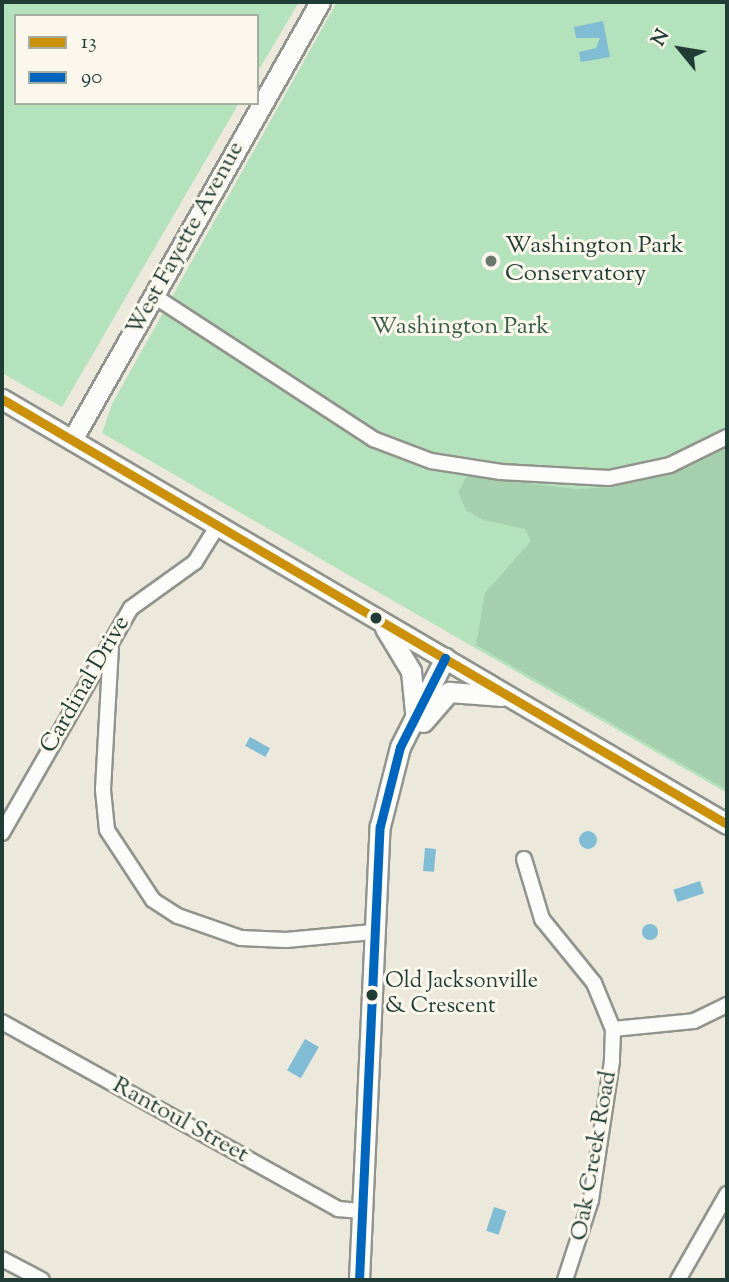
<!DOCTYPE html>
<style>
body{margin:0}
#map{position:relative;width:729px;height:1282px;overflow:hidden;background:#ece8dc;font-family:"Sorts Mill Goudy",serif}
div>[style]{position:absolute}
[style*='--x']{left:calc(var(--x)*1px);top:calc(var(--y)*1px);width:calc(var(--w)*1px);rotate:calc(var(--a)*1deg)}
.green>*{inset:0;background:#b4e2bc}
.forest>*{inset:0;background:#a6d0ad}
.water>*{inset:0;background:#80bcd3;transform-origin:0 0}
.round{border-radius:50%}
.roads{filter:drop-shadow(2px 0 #91948c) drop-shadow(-2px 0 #91948c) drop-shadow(0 2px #91948c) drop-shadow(0 -2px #91948c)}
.street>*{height:14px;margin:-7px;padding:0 7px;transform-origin:7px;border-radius:7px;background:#fcfcfa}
.secondary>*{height:19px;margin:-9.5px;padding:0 9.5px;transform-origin:9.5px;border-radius:9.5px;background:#fcfcfa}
.bus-1>*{height:9px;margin:-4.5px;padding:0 4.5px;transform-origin:4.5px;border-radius:4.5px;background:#cc910a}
.bus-2>*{height:9px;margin:-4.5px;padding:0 4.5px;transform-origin:4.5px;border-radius:4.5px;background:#0065bd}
.dots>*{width:19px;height:19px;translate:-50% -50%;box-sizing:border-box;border:4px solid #fbf7ec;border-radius:50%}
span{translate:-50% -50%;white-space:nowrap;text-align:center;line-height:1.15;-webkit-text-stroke:6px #fbf7ec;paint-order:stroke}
.bus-label{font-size:22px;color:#1f3d34}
.left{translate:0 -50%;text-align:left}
.street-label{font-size:24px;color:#1f3d34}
.poi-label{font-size:24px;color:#1f3d34}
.park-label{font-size:24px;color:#345d4a}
.frame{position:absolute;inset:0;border:4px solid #1f3d34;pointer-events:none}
.legend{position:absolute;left:14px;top:14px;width:245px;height:91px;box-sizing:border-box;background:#fbf7ec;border:2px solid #a3ada2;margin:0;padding:9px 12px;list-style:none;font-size:21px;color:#1f3d34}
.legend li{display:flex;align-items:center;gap:14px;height:35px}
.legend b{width:35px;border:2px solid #a3ada2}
.north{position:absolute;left:645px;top:14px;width:70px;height:70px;-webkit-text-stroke:5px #fbf7ec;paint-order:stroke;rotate:300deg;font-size:19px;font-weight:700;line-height:28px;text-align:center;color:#1f3d34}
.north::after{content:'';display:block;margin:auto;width:24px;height:32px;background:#1f3d34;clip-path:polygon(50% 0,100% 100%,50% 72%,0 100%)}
</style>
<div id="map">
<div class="green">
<div style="clip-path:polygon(2px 2px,299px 2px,257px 73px,257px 16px,16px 16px,16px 103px,239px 103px,62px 407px,2px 373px)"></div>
<div style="clip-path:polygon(337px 2px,727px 2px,727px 793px,102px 433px,112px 404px)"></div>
</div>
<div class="forest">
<div style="clip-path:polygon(727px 448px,727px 790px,476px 645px,485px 593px,531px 541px,525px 529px,483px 520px,466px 510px,458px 492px,467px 476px,576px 489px,613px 487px,688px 467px)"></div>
</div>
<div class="water">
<div style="clip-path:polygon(603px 21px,610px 57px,581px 62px,579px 52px,596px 48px,600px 38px,576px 38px,574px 27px)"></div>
<div style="left:250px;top:737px;width:23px;height:10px;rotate:29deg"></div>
<div class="round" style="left:579px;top:831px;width:18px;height:18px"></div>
<div style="left:425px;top:848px;width:11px;height:23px;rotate:5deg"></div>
<div style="left:700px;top:881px;width:13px;height:28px;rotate:72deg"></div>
<div class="round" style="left:642px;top:924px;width:16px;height:16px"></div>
<div style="left:305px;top:1039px;width:16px;height:36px;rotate:30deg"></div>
<div style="left:494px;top:1207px;width:13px;height:25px;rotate:18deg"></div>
</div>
<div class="roads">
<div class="street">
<div style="--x:154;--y:296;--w:262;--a:33.1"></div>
<div style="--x:373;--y:439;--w:62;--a:20.8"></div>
<div style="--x:431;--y:461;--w:71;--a:8.9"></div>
<div style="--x:501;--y:472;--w:108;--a:3.2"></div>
<div style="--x:609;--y:478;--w:62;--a:-12"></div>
<div style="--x:670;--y:465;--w:64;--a:-26.2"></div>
<div style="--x:111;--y:646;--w:144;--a:93.2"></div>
<div style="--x:103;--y:790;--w:40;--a:84.3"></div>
<div style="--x:107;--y:830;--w:84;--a:56.7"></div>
<div style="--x:153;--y:900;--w:30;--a:33"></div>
<div style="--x:178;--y:916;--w:67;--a:19.2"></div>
<div style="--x:241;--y:938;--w:45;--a:2.5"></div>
<div style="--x:286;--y:940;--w:87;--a:-5.3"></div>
<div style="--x:2;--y:833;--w:259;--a:-60.2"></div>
<div style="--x:131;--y:608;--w:79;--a:-35.7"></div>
<div style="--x:195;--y:562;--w:44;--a:-58.1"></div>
<div style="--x:524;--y:859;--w:63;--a:73.3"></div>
<div style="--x:542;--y:919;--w:82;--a:50.9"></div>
<div style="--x:594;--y:983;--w:50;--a:67.6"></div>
<div style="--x:613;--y:1029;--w:32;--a:92"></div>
<div style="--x:612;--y:1061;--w:141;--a:98.6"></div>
<div style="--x:591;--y:1200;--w:84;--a:108"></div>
<div style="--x:2;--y:1022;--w:385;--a:29.1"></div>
<div style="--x:338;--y:1209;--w:23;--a:5"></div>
<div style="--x:613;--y:1029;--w:81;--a:-5.6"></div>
<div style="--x:694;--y:1021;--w:37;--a:-26"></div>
<div style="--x:2;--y:1259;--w:45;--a:27.7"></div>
<div style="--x:678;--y:1280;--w:99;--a:-60.3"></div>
</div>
<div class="secondary">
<div style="--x:2;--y:399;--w:840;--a:30.38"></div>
<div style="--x:72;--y:440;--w:503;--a:-60.48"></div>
<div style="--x:385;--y:628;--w:50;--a:58.8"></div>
<div style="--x:411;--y:671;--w:41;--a:84.4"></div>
<div style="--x:423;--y:722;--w:40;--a:-49"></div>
<div style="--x:449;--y:692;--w:52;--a:4.4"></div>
<div style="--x:359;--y:1280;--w:454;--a:-87.4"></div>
<div style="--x:380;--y:826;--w:81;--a:-75.8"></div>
<div style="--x:400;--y:747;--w:100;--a:-63.2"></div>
</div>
</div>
<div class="bus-1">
<div style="--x:2;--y:399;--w:840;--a:30.38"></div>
</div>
<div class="bus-2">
<div style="--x:359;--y:1280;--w:454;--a:-87.4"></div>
<div style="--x:380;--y:826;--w:81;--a:-75.8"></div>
<div style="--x:400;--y:747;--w:100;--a:-63.2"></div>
</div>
<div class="dots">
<div style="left:491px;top:261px;background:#67796f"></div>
<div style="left:376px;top:618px;background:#1f3d34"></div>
<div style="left:372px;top:995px;background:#1f3d34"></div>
</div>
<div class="bus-label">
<span class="left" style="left:385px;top:995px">Old Jacksonville<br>&amp; Crescent</span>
</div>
<div class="street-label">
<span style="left:186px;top:239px;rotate:-61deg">West Fayette Avenue</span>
<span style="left:86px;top:685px;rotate:-60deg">Cardinal Drive</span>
<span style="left:180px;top:1121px;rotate:29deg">Rantoul Street</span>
<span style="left:595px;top:1156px;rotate:-80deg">Oak Creek Road</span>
</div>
<div class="poi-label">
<span class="left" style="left:505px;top:261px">Washington Park<br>Conservatory</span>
</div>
<div class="park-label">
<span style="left:460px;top:328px">Washington Park</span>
</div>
<div class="frame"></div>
<ul class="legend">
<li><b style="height:9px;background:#cc910a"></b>13</li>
<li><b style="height:9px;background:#0065bd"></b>90</li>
</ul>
<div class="north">N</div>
</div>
